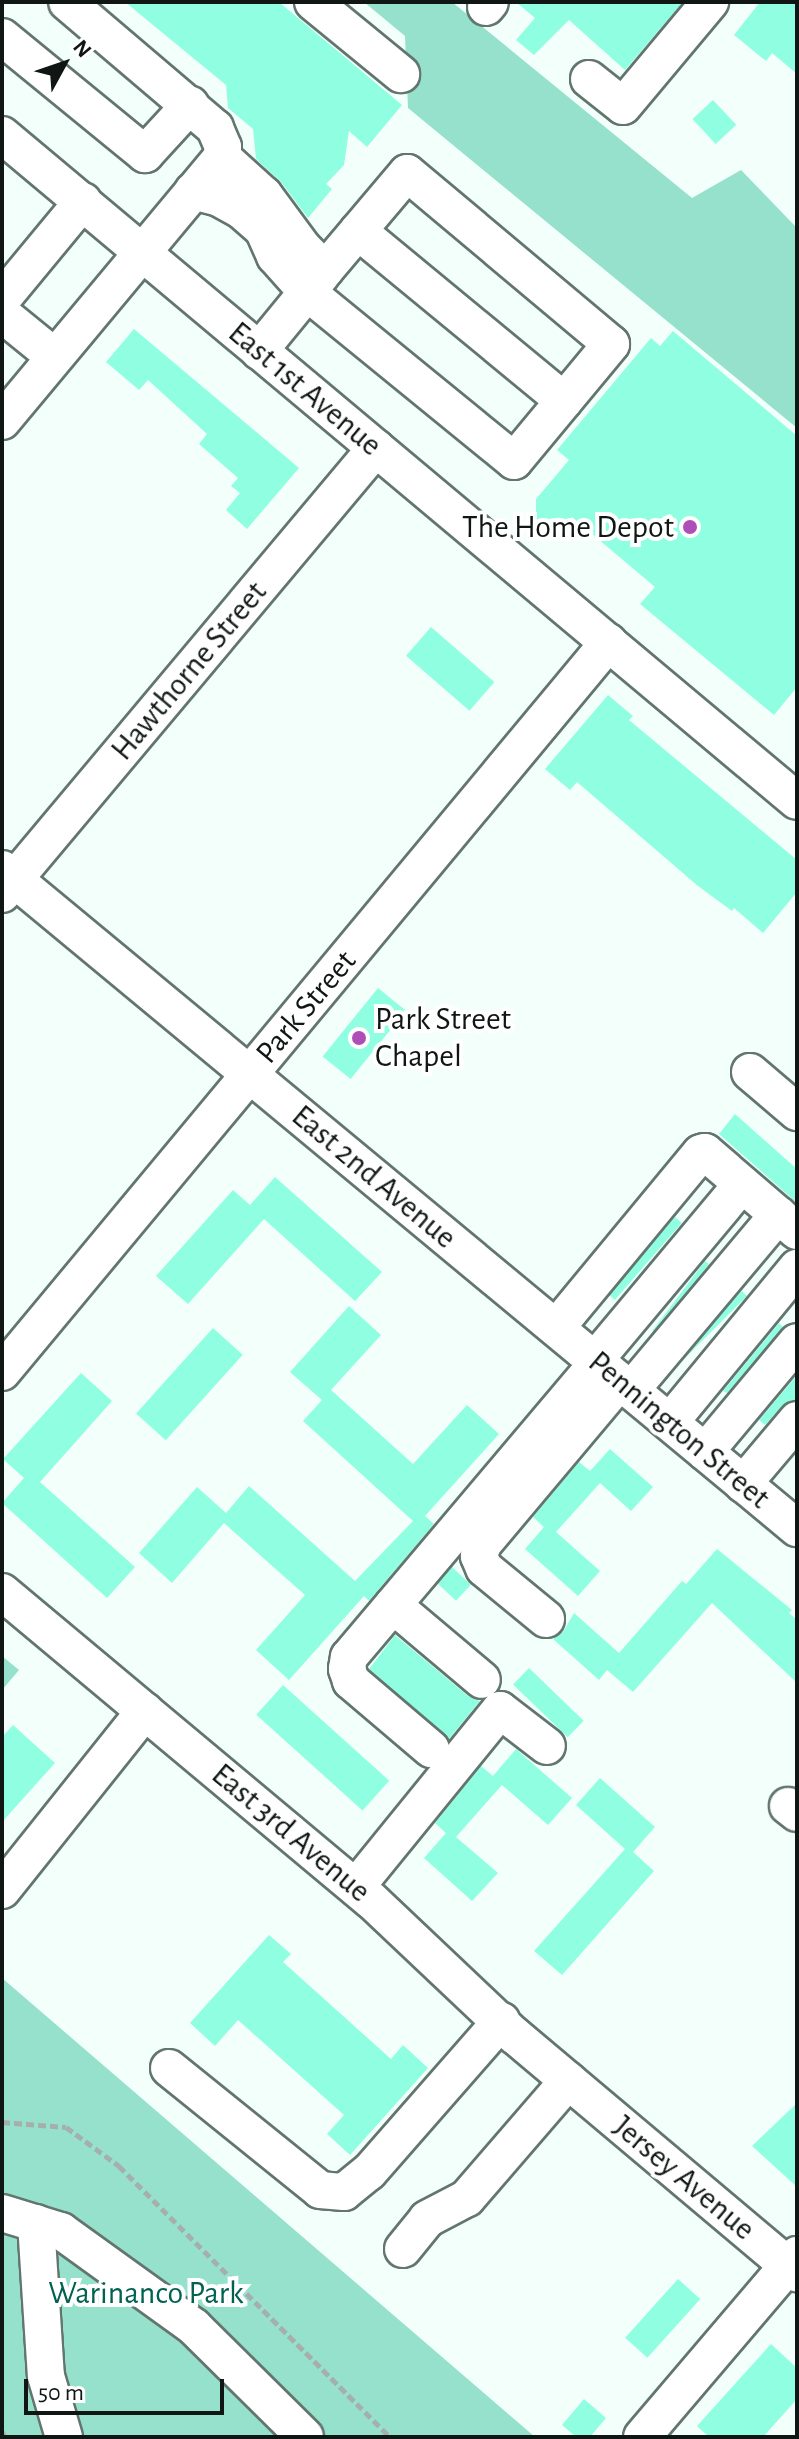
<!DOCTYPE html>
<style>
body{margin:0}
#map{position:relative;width:799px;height:2439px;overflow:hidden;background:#f2fffb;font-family:"Alegreya Sans",sans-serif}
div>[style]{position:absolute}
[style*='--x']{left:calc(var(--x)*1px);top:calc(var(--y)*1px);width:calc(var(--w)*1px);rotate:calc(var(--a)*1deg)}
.green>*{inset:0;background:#95e1cb}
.building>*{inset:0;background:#90ffe1;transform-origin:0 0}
.path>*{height:5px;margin-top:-2.5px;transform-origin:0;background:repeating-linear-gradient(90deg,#a5b0ad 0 8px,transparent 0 12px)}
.roads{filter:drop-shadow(2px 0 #63756f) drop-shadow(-2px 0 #63756f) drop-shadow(0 2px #63756f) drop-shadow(0 -2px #63756f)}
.minor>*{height:36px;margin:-18px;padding:0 18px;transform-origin:18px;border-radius:18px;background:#fff}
.dots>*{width:22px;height:22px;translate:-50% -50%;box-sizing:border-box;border:4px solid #fff;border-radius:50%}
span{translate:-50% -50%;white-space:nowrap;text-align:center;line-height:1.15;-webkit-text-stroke:8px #fff;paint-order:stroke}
.street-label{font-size:32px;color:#0f1614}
.poi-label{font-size:32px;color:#0f1614}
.right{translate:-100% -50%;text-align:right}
.left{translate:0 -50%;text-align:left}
.park-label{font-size:32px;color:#00624f}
.frame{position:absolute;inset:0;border:4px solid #0f1614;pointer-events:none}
.north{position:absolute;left:24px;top:24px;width:80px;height:80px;-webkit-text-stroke:6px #fff;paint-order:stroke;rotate:50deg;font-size:22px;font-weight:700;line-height:32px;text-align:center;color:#0f1614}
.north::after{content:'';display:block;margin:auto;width:28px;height:36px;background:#0f1614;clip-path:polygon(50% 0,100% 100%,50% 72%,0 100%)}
.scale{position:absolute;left:24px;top:2379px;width:200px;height:36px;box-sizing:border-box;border:4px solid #0f1614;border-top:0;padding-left:10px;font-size:24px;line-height:28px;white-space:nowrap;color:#0f1614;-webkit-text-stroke:6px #fff;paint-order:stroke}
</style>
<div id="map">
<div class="green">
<div style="clip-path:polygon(364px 2px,452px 2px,692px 198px,741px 170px,797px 228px,797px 428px,408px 108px,405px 36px)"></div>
<div style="clip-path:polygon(2px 1656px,19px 1670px,2px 1690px)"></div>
<div style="clip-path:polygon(2px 1978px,535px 2437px,2px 2437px)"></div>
</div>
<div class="building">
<div style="clip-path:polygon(125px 2px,279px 2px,402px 105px,367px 147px,349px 131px,344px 165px,326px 184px,332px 189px,308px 218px,281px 182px,256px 159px,253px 129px,228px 108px,226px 85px)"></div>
<div style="clip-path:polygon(516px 2px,683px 2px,625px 70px,569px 20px,534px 55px,516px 40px,535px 18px)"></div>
<div style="clip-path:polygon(760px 2px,797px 2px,797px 74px,772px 53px,766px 61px,734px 35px)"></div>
<div style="left:713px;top:100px;width:34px;height:28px;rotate:47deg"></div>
<div style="clip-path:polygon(134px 329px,299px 468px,247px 529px,226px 510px,240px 493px,231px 486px,238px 478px,199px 444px,207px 434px,148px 380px,139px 390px,106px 362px)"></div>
<div style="clip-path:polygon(673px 331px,797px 436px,797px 687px,774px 715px,640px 604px,655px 587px,572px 517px,556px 535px,536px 519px,536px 499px,569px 460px,557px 450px,651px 338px,660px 346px)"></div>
<div style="left:431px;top:627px;width:84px;height:38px;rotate:41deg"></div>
<div style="clip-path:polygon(608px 695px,633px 716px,629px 720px,797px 860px,797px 892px,763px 933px,734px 908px,732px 911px,698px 886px,577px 782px,570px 790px,545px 769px)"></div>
<div style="left:378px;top:988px;width:36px;height:88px;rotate:39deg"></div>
<div style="clip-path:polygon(735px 1114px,797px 1169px,797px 1203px,719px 1134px)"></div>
<div style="clip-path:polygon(275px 1177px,382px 1272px,355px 1301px,264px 1219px,188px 1304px,156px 1276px,233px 1190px,250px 1205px)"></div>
<div style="left:675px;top:1217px;width:9px;height:102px;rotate:41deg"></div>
<div style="left:705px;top:1261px;width:5px;height:87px;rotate:37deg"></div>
<div style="left:742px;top:1291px;width:7px;height:88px;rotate:45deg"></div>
<div style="clip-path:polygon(349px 1306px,381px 1335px,331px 1390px,413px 1464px,467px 1405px,499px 1434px,425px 1516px,434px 1524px,369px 1601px,364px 1596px,289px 1680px,256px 1650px,305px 1595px,224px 1523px,172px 1583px,139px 1553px,197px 1487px,226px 1513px,249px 1486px,355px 1581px,413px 1521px,303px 1421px,322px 1400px,290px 1372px)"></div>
<div style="clip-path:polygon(779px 1323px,783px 1327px,727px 1393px,723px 1391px)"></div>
<div style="left:213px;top:1328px;width:40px;height:115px;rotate:42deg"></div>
<div style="clip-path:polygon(81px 1373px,112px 1401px,40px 1482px,135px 1567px,107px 1598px,2px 1503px,24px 1478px,3px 1459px)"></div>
<div style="clip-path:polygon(797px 1375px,797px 1400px,782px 1406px,765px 1425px,759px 1420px)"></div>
<div style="clip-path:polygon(610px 1449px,653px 1487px,631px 1511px,600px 1483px,556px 1532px,600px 1571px,578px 1596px,525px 1549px,544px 1527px,533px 1517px,579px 1462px,590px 1471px)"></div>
<div style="clip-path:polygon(717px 1549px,792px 1610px,789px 1613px,797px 1620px,797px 1683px,712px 1603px,633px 1692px,607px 1670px,599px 1680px,553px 1639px,563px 1632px,574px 1613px,619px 1653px,682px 1581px,686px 1584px)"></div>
<div style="left:452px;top:1567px;width:26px;height:22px;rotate:43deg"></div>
<div style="clip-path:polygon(395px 1635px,468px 1696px,480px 1701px,449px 1739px,369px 1669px)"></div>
<div style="left:529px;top:1668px;width:76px;height:23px;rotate:44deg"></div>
<div style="left:283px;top:1685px;width:143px;height:40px;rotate:42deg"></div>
<div style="clip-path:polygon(13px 1725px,55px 1763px,2px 1822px,2px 1737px)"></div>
<div style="clip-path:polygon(516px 1749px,572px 1798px,548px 1825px,502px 1785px,456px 1837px,498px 1873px,472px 1901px,424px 1858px,446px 1833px,435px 1823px,481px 1766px,493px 1776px)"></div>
<div style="clip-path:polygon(600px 1778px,655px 1827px,633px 1852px,654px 1871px,562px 1975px,534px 1951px,625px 1849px,576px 1805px)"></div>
<div style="clip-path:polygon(269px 1935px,291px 1954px,283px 1962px,391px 2059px,403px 2045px,428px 2068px,350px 2155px,327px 2134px,344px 2115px,238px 2020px,215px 2046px,190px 2023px)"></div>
<div style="clip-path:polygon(797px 2103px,797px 2187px,752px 2146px)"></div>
<div style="left:678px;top:2279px;width:30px;height:79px;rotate:42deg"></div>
<div style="clip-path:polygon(771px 2344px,797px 2368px,797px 2399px,763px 2437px,709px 2437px,697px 2426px)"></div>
<div style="clip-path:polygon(584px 2399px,606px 2418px,590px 2437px,576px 2437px,562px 2425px)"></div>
</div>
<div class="path">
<div style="--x:2;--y:2122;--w:64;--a:4.5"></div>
<div style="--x:66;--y:2127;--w:66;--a:36.3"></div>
<div style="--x:119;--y:2166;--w:383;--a:45"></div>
<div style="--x:2;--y:2431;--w:7;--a:63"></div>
</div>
<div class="roads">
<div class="minor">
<div style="--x:313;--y:2;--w:114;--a:39.3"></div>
<div style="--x:486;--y:7;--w:6;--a:-51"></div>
<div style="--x:2;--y:37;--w:185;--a:39.3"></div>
<div style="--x:145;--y:154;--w:67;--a:-47.4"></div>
<div style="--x:589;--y:79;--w:43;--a:38.5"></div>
<div style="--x:623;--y:106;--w:136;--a:-50.1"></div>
<div style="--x:2;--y:135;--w:1037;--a:39.95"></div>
<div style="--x:193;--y:191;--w:27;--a:15"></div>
<div style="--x:219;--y:198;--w:26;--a:29"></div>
<div style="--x:242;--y:211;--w:28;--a:41"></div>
<div style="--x:263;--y:229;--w:30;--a:66"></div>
<div style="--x:275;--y:256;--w:48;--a:48.4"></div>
<div style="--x:307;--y:292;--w:267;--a:39.2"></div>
<div style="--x:514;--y:461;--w:152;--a:-50.3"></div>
<div style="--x:611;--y:344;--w:266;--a:-140"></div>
<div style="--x:407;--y:173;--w:127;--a:130.2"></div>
<div style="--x:325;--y:270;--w:31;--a:-135"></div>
<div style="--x:303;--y:248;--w:66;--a:-126.3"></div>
<div style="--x:264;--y:195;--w:57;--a:-137.9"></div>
<div style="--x:358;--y:231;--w:267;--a:39.5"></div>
<div style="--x:2;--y:299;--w:127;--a:-50.4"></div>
<div style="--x:2;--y:314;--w:68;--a:39.1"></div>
<div style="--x:259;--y:351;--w:99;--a:-50.7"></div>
<div style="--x:2;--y:421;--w:344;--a:-50.2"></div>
<div style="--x:222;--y:157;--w:10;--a:-84"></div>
<div style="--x:223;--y:147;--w:21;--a:-113"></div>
<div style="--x:215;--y:128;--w:194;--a:-139.6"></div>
<div style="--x:2;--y:869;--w:1033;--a:39.66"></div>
<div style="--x:2;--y:894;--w:582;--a:-50.02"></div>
<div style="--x:750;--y:1072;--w:62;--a:40.4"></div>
<div style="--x:556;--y:1328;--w:227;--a:-50.4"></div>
<div style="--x:701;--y:1153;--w:4;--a:-14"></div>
<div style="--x:705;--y:1152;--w:121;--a:40.7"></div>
<div style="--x:595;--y:1360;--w:229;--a:-50.1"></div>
<div style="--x:2;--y:1372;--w:949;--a:-50.26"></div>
<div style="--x:631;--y:1390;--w:229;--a:-50"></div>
<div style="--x:670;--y:1422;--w:200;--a:-50.5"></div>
<div style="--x:705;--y:1452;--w:143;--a:-50.1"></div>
<div style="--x:743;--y:1484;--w:84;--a:-49.8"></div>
<div style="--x:2;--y:1592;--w:481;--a:39.9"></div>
<div style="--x:371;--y:1900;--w:197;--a:43.4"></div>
<div style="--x:514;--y:2035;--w:370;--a:40.1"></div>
<div style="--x:393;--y:1605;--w:116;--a:40.1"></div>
<div style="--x:546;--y:1619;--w:80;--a:-140.6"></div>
<div style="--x:484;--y:1568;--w:13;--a:-113"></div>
<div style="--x:479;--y:1556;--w:13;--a:-72"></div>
<div style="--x:483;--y:1544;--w:213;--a:-50"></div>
<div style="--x:431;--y:1749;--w:105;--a:-139.6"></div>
<div style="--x:351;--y:1681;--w:13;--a:-108"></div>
<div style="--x:347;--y:1669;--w:12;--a:-81"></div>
<div style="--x:349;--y:1657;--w:386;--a:-49.8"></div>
<div style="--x:788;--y:1806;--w:11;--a:38"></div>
<div style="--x:356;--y:1887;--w:228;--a:-50.9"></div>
<div style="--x:500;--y:1710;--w:59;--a:37.5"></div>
<div style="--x:2;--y:1890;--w:229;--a:-51.4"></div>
<div style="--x:169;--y:2068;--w:194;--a:38.9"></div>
<div style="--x:320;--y:2190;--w:24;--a:5"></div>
<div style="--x:344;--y:2192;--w:32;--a:-39"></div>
<div style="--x:369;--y:2172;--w:201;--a:-48.8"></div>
<div style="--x:2;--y:2213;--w:62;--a:17"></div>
<div style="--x:61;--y:2231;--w:164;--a:35.8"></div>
<div style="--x:194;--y:2327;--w:156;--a:44.7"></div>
<div style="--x:36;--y:2223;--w:153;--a:86.3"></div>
<div style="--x:46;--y:2376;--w:64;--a:73.6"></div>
<div style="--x:403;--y:2249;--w:38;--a:-51"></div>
<div style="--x:427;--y:2219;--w:45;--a:-27.7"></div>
<div style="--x:467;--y:2198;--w:155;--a:-49.2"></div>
<div style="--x:642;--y:2437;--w:239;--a:-49.6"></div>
</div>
</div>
<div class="dots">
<div style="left:690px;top:527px;background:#ae4fb8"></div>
<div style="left:359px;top:1038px;background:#ae4fb8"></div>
</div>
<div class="street-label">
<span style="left:305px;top:389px;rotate:40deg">East 1st Avenue</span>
<span style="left:189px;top:671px;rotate:-50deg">Hawthorne Street</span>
<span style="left:306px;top:1007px;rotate:-50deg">Park Street</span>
<span style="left:374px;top:1177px;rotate:40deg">East 2nd Avenue</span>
<span style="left:679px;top:1430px;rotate:40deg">Pennington Street</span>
<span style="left:291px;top:1833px;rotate:40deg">East 3rd Avenue</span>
<span style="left:684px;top:2178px;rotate:40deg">Jersey Avenue</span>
</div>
<div class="poi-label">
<span class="right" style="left:674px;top:527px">The Home Depot</span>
<span class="left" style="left:375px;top:1038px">Park Street<br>Chapel</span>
</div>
<div class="park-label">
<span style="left:146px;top:2293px">Warinanco Park</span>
</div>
<div class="frame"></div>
<div class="north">N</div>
<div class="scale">50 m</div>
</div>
